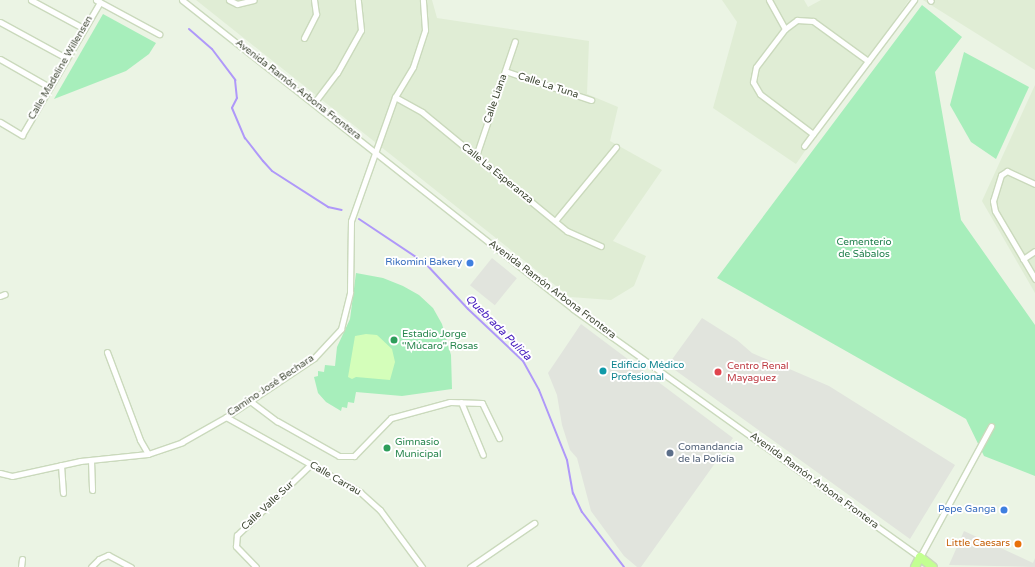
<!DOCTYPE html>
<meta charset="utf-8">
<style>
body{margin:0}
#map{position:relative;width:1035px;height:567px;overflow:hidden;background:#ebf4e4;font-family:"Varela Round",sans-serif}
div>[style]{position:absolute}
[style*='--x']{left:calc(var(--x)*1px);top:calc(var(--y)*1px);width:calc(var(--w)*1px);rotate:calc(var(--a)*1deg)}
.residential>*{inset:0;background:#e0edd5}
.green>*{inset:0;background:#a7eebb}
.sand>*{inset:0;background:#d4feba}
.parking>*{inset:0;background:#e1e4dd;transform-origin:0 0}
.stream>*{height:2px;margin:-1px;padding:0 1px;transform-origin:1px;border-radius:1px;background:#af98f9}
.roads{filter:drop-shadow(1px 0 #cad9bc) drop-shadow(-1px 0 #cad9bc) drop-shadow(0 1px #cad9bc) drop-shadow(0 -1px #cad9bc)}
.street>*{height:5px;margin:-2.5px;padding:0 2.5px;transform-origin:2.5px;border-radius:2.5px;background:#fff}
.primary>*{height:8px;margin:-4px;padding:0 4px;transform-origin:4px;border-radius:4px;background:#c3ff92}
.dots>*{width:11px;height:11px;translate:-50% -50%;box-sizing:border-box;border:2px solid #fff;border-radius:50%}
span{translate:-50% -50%;white-space:nowrap;text-align:center;line-height:1.15;-webkit-text-stroke:4px #fff;paint-order:stroke}
.street-label{font-size:10px;color:#3e4733}
.park-label{font-size:10px;color:#1f7f4b}
.shop-label{font-size:10px;color:#366cbe}
.right{translate:-100% -50%;text-align:right}
.leisure-label{font-size:10px;color:#27864d}
.left{translate:0 -50%;text-align:left}
.culture-label{font-size:10px;color:#0d838f}
.health-label{font-size:10px;color:#be3a42}
.service-label{font-size:10px;color:#4e5e75}
.food-label{font-size:10px;color:#c56008}
.water-label{font-size:11px;color:#4820bf;font-style:italic}
</style>
<div id="map">
<div class="residential">
<div style="clip-path:polygon(196px 0,432px 0,437px 18px,589px 41px,587px 94px,618px 107px,610px 141px,662px 170px,613px 241px,646px 256px,634px 286px,611px 300px,570px 297px)"></div>
<div style="clip-path:polygon(722px 0,804px 0,808px 7px,821px 0,909px 0,796px 164px,713px 108px,737px 22px)"></div>
<div style="clip-path:polygon(923px 0,1035px 0,1035px 70px)"></div>
<div style="clip-path:polygon(1035px 85px,1035px 293px,982px 201px)"></div>
</div>
<div class="green">
<div style="clip-path:polygon(922px 5px,962px 37px,935px 72px,961px 220px,1035px 325px,1035px 476px,984px 456px,966px 419px,717px 278px)"></div>
<div style="clip-path:polygon(103px 14px,156px 43px,149px 54px,126px 71px,54px 99px)"></div>
<div style="clip-path:polygon(964px 52px,1029px 87px,996px 159px,971px 142px,950px 105px)"></div>
<div style="clip-path:polygon(356px 273px,383px 278px,403px 286px,419px 295px,433px 308px,442px 324px,451px 355px,452px 389px,402px 396px,356px 392px,354px 403px,348px 402px,347px 408px,342px 407px,341px 411px,326px 402px,318px 393px,314px 377px,318px 376px,318px 371px,324px 372px,325px 365px,335px 366px,337px 347px,350px 319px)"></div>
</div>
<div class="sand">
<div style="clip-path:polygon(366px 334px,377px 335px,392px 349px,395px 362px,390px 380px,356px 377px,352px 379px,348px 377px,355px 336px)"></div>
</div>
<div class="parking">
<div style="left:492px;top:258px;width:32px;height:35px;rotate:39deg"></div>
<div style="clip-path:polygon(702px 318px,737px 340px,752px 353px,829px 386px,955px 465px,910px 539px,668px 365px)"></div>
<div style="clip-path:polygon(581px 324px,733px 438px,641px 567px,637px 567px,624px 556px,591px 511px,577px 458px,570px 450px,562px 425px,557px 395px,548px 373px)"></div>
<div style="clip-path:polygon(964px 531px,1033px 563px,1035px 558px,1035px 567px,949px 565px)"></div>
</div>
<div class="stream">
<div style="--x:189;--y:29;--w:30;--a:41"></div>
<div style="--x:212;--y:49;--w:39;--a:53"></div>
<div style="--x:235;--y:80;--w:18;--a:84"></div>
<div style="--x:237;--y:98;--w:11;--a:117"></div>
<div style="--x:232;--y:108;--w:33;--a:67"></div>
<div style="--x:245;--y:138;--w:29;--a:52"></div>
<div style="--x:263;--y:161;--w:13;--a:48"></div>
<div style="--x:272;--y:171;--w:67;--a:32.7"></div>
<div style="--x:328;--y:207;--w:14;--a:12"></div>
<div style="--x:359;--y:219;--w:79;--a:33.7"></div>
<div style="--x:425;--y:263;--w:63;--a:46.9"></div>
<div style="--x:468;--y:309;--w:76;--a:43.4"></div>
<div style="--x:523;--y:361;--w:33;--a:61"></div>
<div style="--x:539;--y:390;--w:75;--a:68.2"></div>
<div style="--x:567;--y:460;--w:34;--a:80"></div>
<div style="--x:573;--y:493;--w:21;--a:65"></div>
<div style="--x:582;--y:512;--w:69;--a:52.6"></div>
</div>
<div class="roads">
<div class="street">
<div style="--x:31;--y:0;--w:59;--a:28.3"></div>
<div style="--x:96;--y:0;--w:72;--a:28.4"></div>
<div style="--x:182;--y:0;--w:498;--a:38.3"></div>
<div style="--x:573;--y:309;--w:427;--a:35.6"></div>
<div style="--x:920;--y:557;--w:149;--a:-61.5"></div>
<div style="--x:229;--y:0;--w:9;--a:27"></div>
<div style="--x:237;--y:4;--w:17;--a:-13"></div>
<div style="--x:769;--y:0;--w:33;--a:61"></div>
<div style="--x:930;--y:0;--w:1;--a:45"></div>
<div style="--x:0;--y:22;--w:75;--a:28.6"></div>
<div style="--x:304;--y:38;--w:27;--a:-63"></div>
<div style="--x:316;--y:14;--w:14;--a:-98"></div>
<div style="--x:0;--y:59;--w:56;--a:29.7"></div>
<div style="--x:505;--y:71;--w:91;--a:18.6"></div>
<div style="--x:395;--y:97;--w:31;--a:29"></div>
<div style="--x:422;--y:112;--w:188;--a:39.4"></div>
<div style="--x:567;--y:231;--w:37;--a:24"></div>
<div style="--x:314;--y:103;--w:38;--a:-53"></div>
<div style="--x:337;--y:73;--w:49;--a:-60.8"></div>
<div style="--x:361;--y:30;--w:30;--a:-96"></div>
<div style="--x:0;--y:122;--w:26;--a:31"></div>
<div style="--x:22;--y:135;--w:154;--a:-59.6"></div>
<div style="--x:813;--y:134;--w:66;--a:-143"></div>
<div style="--x:760;--y:94;--w:14;--a:-120"></div>
<div style="--x:753;--y:82;--w:15;--a:-79"></div>
<div style="--x:756;--y:67;--w:48;--a:-52.7"></div>
<div style="--x:785;--y:29;--w:15;--a:-37"></div>
<div style="--x:797;--y:20;--w:16;--a:4"></div>
<div style="--x:813;--y:21;--w:68;--a:36"></div>
<div style="--x:804;--y:146;--w:183;--a:-53"></div>
<div style="--x:476;--y:156;--w:121;--a:-71.3"></div>
<div style="--x:1035;--y:184;--w:31;--a:-155"></div>
<div style="--x:1007;--y:171;--w:7;--a:146"></div>
<div style="--x:1001;--y:175;--w:27;--a:107"></div>
<div style="--x:993;--y:201;--w:10;--a:79"></div>
<div style="--x:995;--y:211;--w:79;--a:59.5"></div>
<div style="--x:555;--y:221;--w:96;--a:-50.5"></div>
<div style="--x:1023;--y:259;--w:14;--a:-34"></div>
<div style="--x:0;--y:296;--w:5;--a:-22"></div>
<div style="--x:107;--y:352;--w:94;--a:69.4"></div>
<div style="--x:140;--y:440;--w:16;--a:60"></div>
<div style="--x:250;--y:401;--w:34;--a:37"></div>
<div style="--x:277;--y:421;--w:71;--a:29.4"></div>
<div style="--x:339;--y:456;--w:15;--a:0"></div>
<div style="--x:354;--y:456;--w:53;--a:-45.8"></div>
<div style="--x:391;--y:418;--w:61;--a:-15.2"></div>
<div style="--x:450;--y:402;--w:32;--a:2"></div>
<div style="--x:482;--y:403;--w:39;--a:64"></div>
<div style="--x:461;--y:402;--w:57;--a:67.5"></div>
<div style="--x:226;--y:417;--w:154;--a:29.2"></div>
<div style="--x:360;--y:492;--w:27;--a:42"></div>
<div style="--x:380;--y:510;--w:71;--a:53.6"></div>
<div style="--x:91;--y:460;--w:30;--a:88"></div>
<div style="--x:61;--y:465;--w:28;--a:86"></div>
<div style="--x:0;--y:473;--w:12;--a:14"></div>
<div style="--x:12;--y:476;--w:70;--a:-12.4"></div>
<div style="--x:80;--y:461;--w:68;--a:-5.9"></div>
<div style="--x:148;--y:454;--w:36;--a:-19"></div>
<div style="--x:182;--y:442;--w:51;--a:-29.6"></div>
<div style="--x:226;--y:417;--w:106;--a:-33.8"></div>
<div style="--x:314;--y:358;--w:40;--a:-47"></div>
<div style="--x:341;--y:329;--w:38;--a:-76"></div>
<div style="--x:350;--y:292;--w:71;--a:-89.2"></div>
<div style="--x:351;--y:221;--w:132;--a:-70.5"></div>
<div style="--x:395;--y:97;--w:35;--a:-59"></div>
<div style="--x:413;--y:67;--w:39;--a:-72"></div>
<div style="--x:425;--y:30;--w:30;--a:-94"></div>
<div style="--x:21;--y:567;--w:8;--a:-83"></div>
<div style="--x:91;--y:567;--w:11;--a:-45"></div>
<div style="--x:99;--y:559;--w:10;--a:-24"></div>
<div style="--x:108;--y:555;--w:26;--a:28"></div>
<div style="--x:256;--y:567;--w:29;--a:-134"></div>
<div style="--x:236;--y:546;--w:11;--a:-85"></div>
<div style="--x:237;--y:535;--w:101;--a:-43.8"></div>
<div style="--x:470;--y:567;--w:78;--a:-34.5"></div>
</div>
<div class="primary">
<div style="--x:915;--y:567;--w:11;--a:-63"></div>
<div style="--x:920;--y:557;--w:16;--a:38"></div>
</div>
</div>
<div class="dots">
<div style="left:470px;top:263px;background:#3f7fe0"></div>
<div style="left:394px;top:340px;background:#2e9e5b"></div>
<div style="left:603px;top:371px;background:#0f9aa8"></div>
<div style="left:718px;top:372px;background:#e0444e"></div>
<div style="left:387px;top:448px;background:#2e9e5b"></div>
<div style="left:670px;top:453px;background:#5c6f8a"></div>
<div style="left:1004px;top:510px;background:#3f7fe0"></div>
<div style="left:1018px;top:544px;background:#e8710a"></div>
</div>
<div class="street-label">
<span style="left:61px;top:68px;rotate:-60deg">Calle Madeline Willensen</span>
<span style="left:548px;top:86px;rotate:18deg">Calle La Tuna</span>
<span style="left:298px;top:90px;rotate:38deg">Avenida Ramón Arbona Frontera</span>
<span style="left:496px;top:99px;rotate:-71deg">Calle Liana</span>
<span style="left:497px;top:174px;rotate:39deg">Calle La Esperanza</span>
<span style="left:552px;top:290px;rotate:37deg">Avenida Ramón Arbona Frontera</span>
<span style="left:271px;top:386px;rotate:-34deg">Camino José Bechara</span>
<span style="left:335px;top:479px;rotate:30deg">Calle Carrau</span>
<span style="left:814px;top:481px;rotate:36deg">Avenida Ramón Arbona Frontera</span>
<span style="left:268px;top:506px;rotate:-43deg">Calle Valle Sur</span>
</div>
<div class="park-label">
<span style="left:864px;top:248px">Cementerio<br>de Sábalos</span>
</div>
<div class="shop-label">
<span class="right" style="left:462px;top:263px">Rikomini Bakery</span>
<span class="right" style="left:996px;top:510px">Pepe Ganga</span>
</div>
<div class="leisure-label">
<span class="left" style="left:402px;top:340px">Estadio Jorge<br>''Múcaro'' Rosas</span>
<span class="left" style="left:395px;top:448px">Gimnasio<br>Municipal</span>
</div>
<div class="culture-label">
<span class="left" style="left:611px;top:371px">Edificio Médico<br>Profesional</span>
</div>
<div class="health-label">
<span class="left" style="left:727px;top:372px">Centro Renal<br>Mayaguez</span>
</div>
<div class="service-label">
<span class="left" style="left:678px;top:453px">Comandancia<br>de la Policía</span>
</div>
<div class="food-label">
<span class="right" style="left:1010px;top:544px">Little Caesars</span>
</div>
<div class="water-label">
<span style="left:498px;top:328px;rotate:45deg">Quebrada Pulida</span>
</div>
</div>
